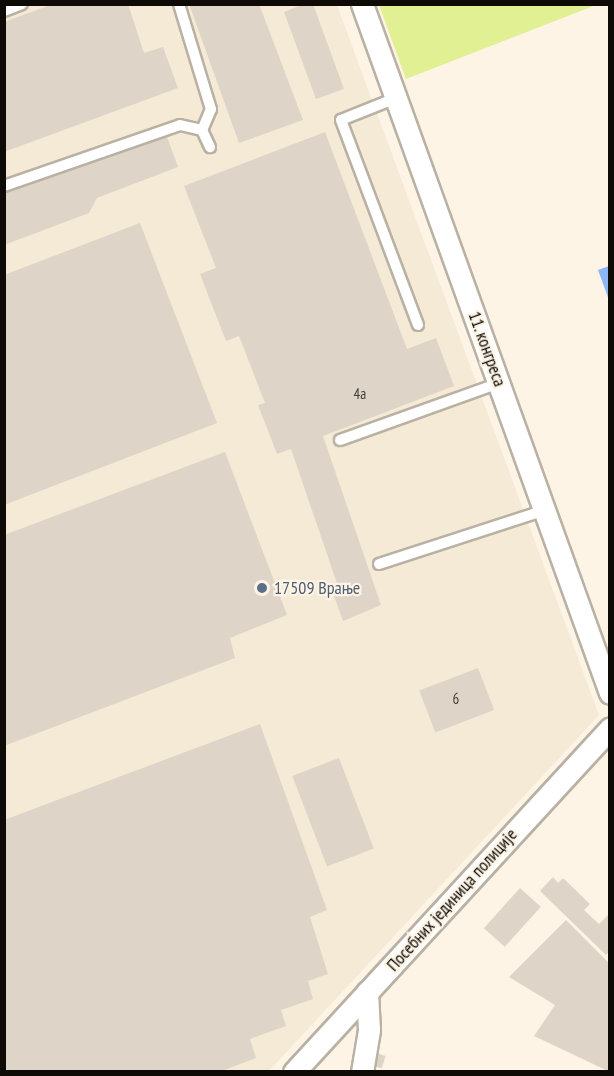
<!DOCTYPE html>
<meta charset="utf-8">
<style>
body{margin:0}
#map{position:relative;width:614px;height:1076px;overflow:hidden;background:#fdf4e6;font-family:"PT Sans Narrow",sans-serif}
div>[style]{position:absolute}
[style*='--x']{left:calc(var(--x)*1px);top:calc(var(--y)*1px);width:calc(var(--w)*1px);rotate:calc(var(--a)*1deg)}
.industrial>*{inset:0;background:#f5ead5}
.green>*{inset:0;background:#e0f092}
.water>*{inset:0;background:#8db6f5}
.building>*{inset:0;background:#ded5c8;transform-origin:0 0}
.roads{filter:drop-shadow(2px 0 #b9b1a3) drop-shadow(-2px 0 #b9b1a3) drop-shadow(0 2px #b9b1a3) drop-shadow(0 -2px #b9b1a3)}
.service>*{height:10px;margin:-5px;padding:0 5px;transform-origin:5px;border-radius:5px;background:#fff}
.minor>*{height:21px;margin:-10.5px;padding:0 10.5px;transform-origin:10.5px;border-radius:10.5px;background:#fff}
.dots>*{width:16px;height:16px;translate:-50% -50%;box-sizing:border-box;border:3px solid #fdf4e6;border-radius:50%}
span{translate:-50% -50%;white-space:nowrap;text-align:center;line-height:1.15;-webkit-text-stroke:4.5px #fdf4e6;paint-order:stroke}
.number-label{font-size:15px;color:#423e37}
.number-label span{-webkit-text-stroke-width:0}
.street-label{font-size:18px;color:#0e0b07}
.service-label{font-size:18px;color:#4e5e75}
.left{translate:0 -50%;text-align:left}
.frame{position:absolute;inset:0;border:6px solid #0e0b07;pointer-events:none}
</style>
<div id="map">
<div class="industrial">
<div style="clip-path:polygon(5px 5px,337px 5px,599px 715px,269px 1071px,5px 1072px)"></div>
</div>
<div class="green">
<div style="clip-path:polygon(379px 5px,379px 4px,596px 5px,406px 79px)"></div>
</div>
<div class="water">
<div style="clip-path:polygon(609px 266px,610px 266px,609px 300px,598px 270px)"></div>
</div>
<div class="building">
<div style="clip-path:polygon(53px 4px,128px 4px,144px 53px,163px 47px,178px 88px,4px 152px,4px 22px)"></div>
<div style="clip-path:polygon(189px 4px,259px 4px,303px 120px,239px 143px)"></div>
<div style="clip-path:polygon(304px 4px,313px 4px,344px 89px,316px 99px,284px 12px)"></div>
<div style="clip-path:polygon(325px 132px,407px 349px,436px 338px,454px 386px,323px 436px,381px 605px,343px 621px,334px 596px,340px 592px,291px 449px,277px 454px,258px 405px,265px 403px,239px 336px,226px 341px,200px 274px,216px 268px,184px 186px)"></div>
<div style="clip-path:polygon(166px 134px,178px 167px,97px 198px,89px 213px,4px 245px,4px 192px)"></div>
<div style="clip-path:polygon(140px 223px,217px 423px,4px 505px,4px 275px)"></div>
<div style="clip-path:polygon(225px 452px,287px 615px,230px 638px,235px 658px,4px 746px,4px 535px)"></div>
<div style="left:478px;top:668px;width:45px;height:63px;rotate:69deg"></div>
<div style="clip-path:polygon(260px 724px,327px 910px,310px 917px,328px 974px,308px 981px,313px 999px,281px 1010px,286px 1026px,250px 1039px,256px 1058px,219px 1072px,4px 1072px,4px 820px)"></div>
<div style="left:339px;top:758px;width:97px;height:50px;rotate:69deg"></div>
<div style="clip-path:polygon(553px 877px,558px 883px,563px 878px,590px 904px,584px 910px,599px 924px,610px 913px,610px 951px,606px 955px,540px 891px)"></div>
<div style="left:520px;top:888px;width:28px;height:54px;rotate:42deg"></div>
<div style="clip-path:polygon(566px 920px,610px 964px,610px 1072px,534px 1036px,555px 1005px,509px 977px)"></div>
<div style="left:376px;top:1053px;width:10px;height:13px;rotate:17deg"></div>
</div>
<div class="roads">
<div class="service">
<div style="--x:179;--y:4;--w:110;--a:73.1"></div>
<div style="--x:211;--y:109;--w:23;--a:113"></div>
<div style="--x:202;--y:130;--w:19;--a:65"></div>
<div style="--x:4;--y:11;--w:19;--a:-21"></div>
<div style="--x:396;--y:98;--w:59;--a:158.2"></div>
<div style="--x:341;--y:120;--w:219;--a:69.4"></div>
<div style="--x:4;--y:186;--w:186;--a:-19.1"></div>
<div style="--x:180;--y:125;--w:23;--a:13"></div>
<div style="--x:340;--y:440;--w:169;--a:-19.7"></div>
<div style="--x:379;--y:564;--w:175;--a:-18"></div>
</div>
<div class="minor">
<div style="--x:362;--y:4;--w:732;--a:70.2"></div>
<div style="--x:294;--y:1072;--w:467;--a:-47.4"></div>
<div style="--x:362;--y:1072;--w:43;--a:-80.5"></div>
<div style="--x:369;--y:1030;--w:38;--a:-93"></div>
</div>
</div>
<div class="dots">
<div style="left:262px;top:588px;background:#5c6f8a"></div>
</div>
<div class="number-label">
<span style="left:360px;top:394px">4a</span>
<span style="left:456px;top:699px">6</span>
</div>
<div class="street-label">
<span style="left:487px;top:349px;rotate:70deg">11. конгреса</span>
<span style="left:452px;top:900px;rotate:-48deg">Посебних јединица полиције</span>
</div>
<div class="service-label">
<span class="left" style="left:274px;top:588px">17509 Врање</span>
</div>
<div class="frame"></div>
</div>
